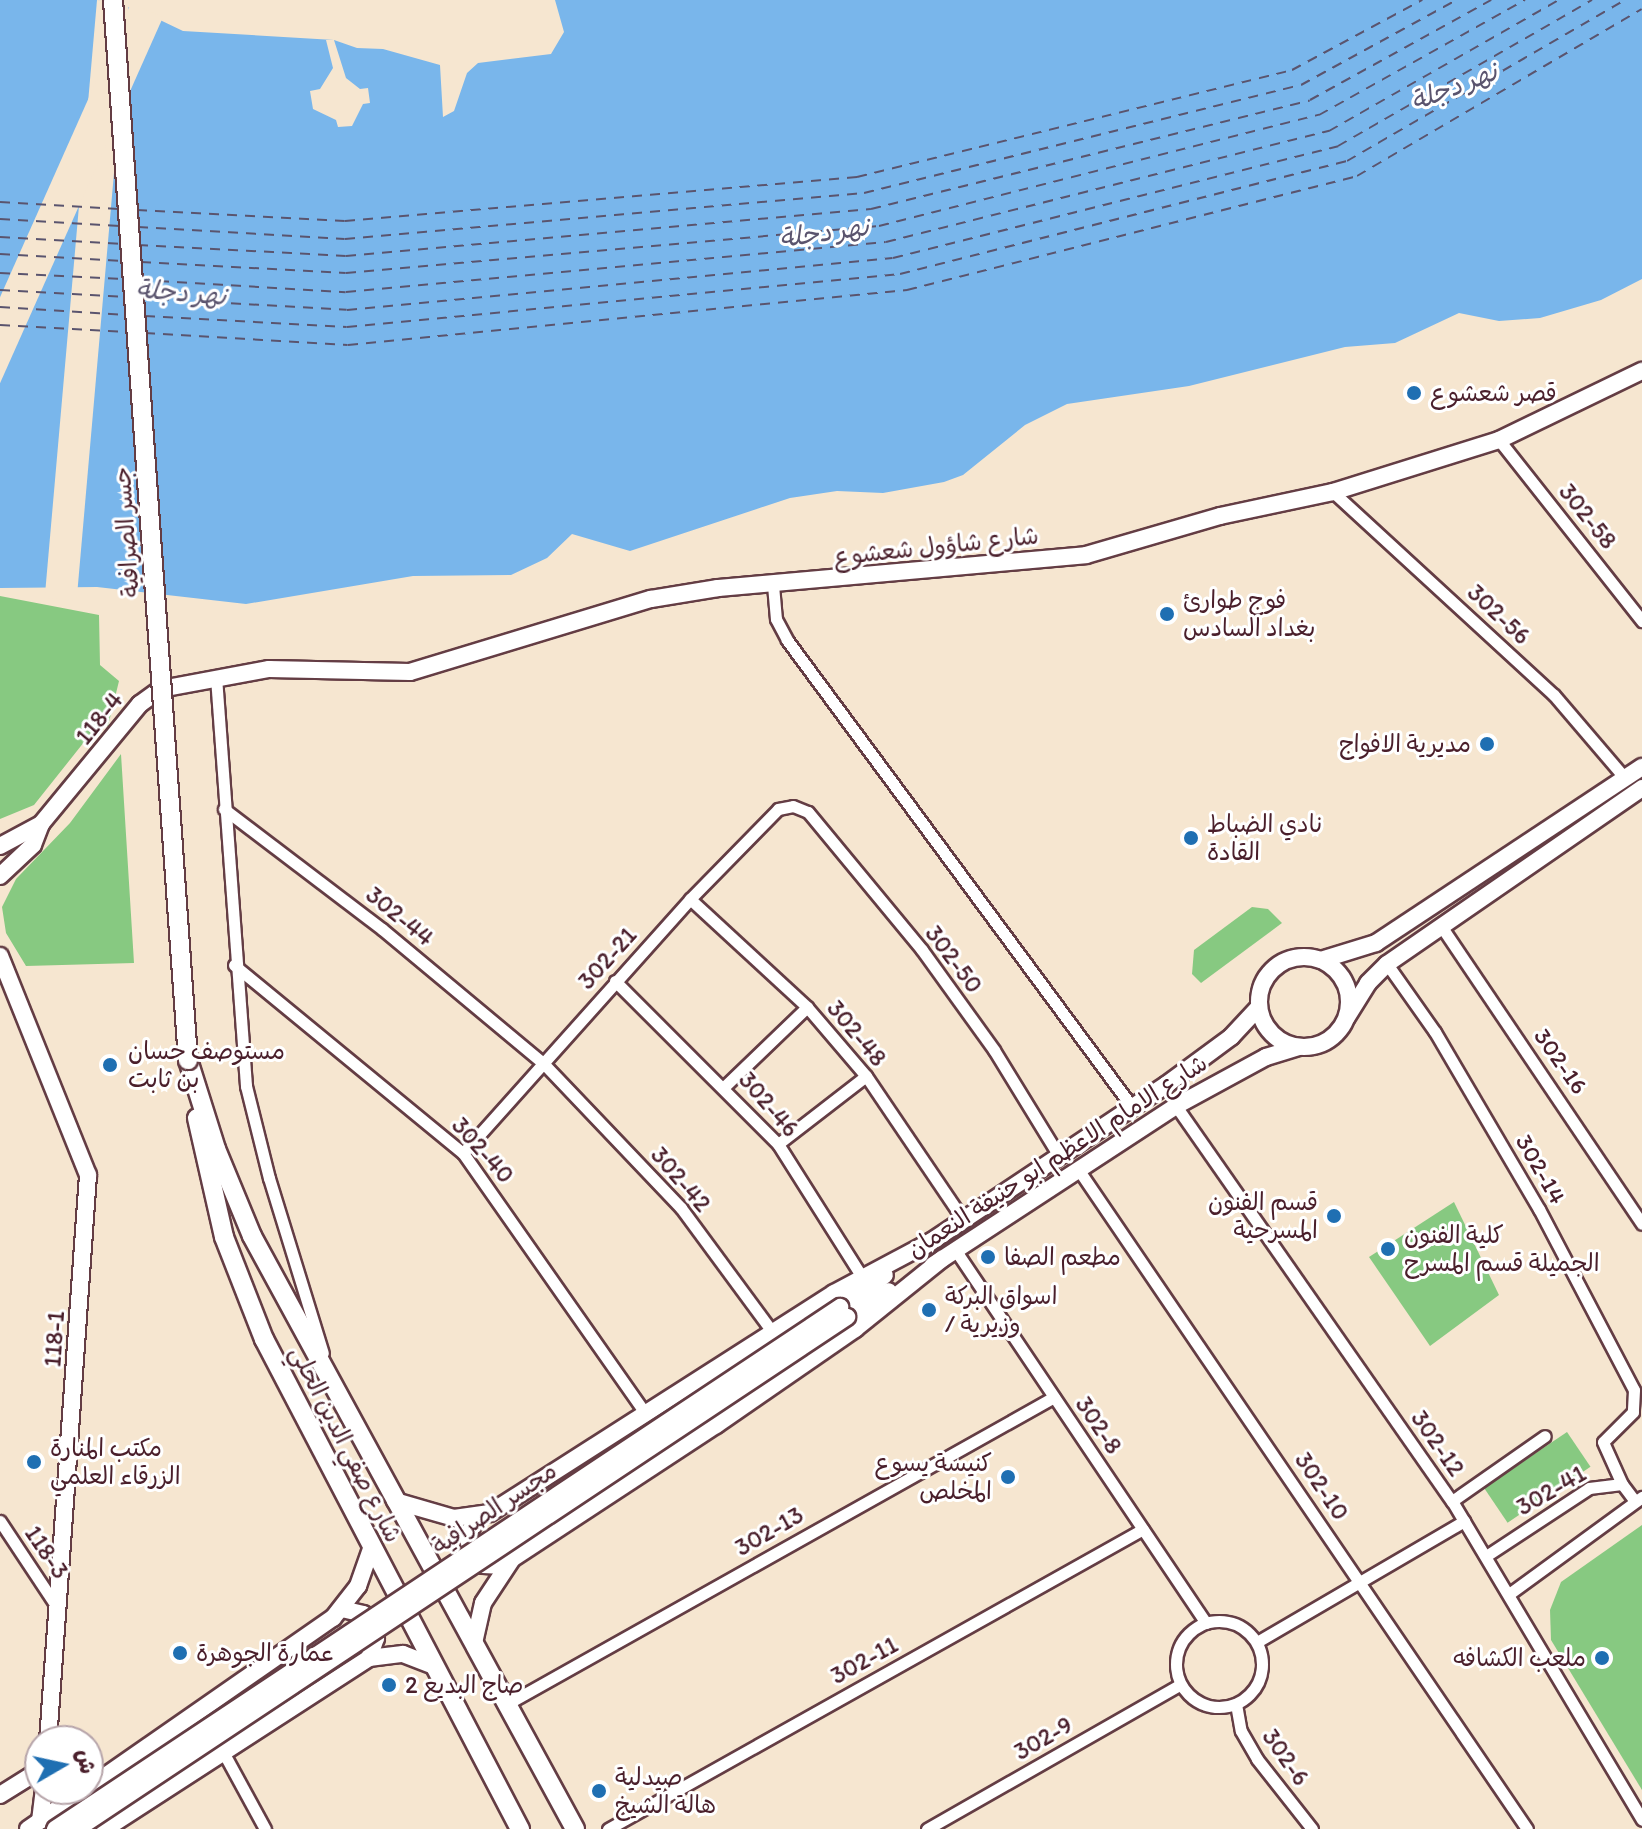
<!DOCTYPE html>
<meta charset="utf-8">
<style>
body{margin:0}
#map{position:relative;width:1642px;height:1829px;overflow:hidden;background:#f6e6d0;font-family:Itim,"Playpen Sans Arabic",sans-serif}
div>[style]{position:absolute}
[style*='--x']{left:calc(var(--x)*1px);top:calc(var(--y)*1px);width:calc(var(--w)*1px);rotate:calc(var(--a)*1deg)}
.green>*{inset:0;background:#87c981;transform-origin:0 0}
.water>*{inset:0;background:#79b6eb}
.pier>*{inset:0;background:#f6e6d0;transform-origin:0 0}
.ferry>*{height:2px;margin-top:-1px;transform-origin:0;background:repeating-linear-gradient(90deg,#5a546e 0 10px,transparent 0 18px)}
.roads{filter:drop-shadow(2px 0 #643d44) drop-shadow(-2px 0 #643d44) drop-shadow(0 2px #643d44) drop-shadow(0 -2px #643d44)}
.street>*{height:11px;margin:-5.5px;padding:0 5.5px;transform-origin:5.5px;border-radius:5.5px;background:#fff}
.street>.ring{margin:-5.5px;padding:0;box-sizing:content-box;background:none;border:11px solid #fff;border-radius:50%}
.secondary>*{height:16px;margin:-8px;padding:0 8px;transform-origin:8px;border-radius:8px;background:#fff}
.secondary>.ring{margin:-8px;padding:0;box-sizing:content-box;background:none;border:16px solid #fff;border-radius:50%}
.primary>*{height:18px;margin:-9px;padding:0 9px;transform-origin:9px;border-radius:9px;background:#fff}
.bridges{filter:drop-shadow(2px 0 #643d44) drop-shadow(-2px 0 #643d44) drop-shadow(0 2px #643d44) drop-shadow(0 -2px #643d44)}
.secondary-bridge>*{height:16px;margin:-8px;padding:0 8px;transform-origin:8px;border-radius:8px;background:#fff}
.primary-bridge>*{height:18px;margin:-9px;padding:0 9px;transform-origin:9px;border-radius:9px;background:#fff}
.dots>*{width:22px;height:22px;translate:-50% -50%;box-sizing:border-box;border:4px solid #fff;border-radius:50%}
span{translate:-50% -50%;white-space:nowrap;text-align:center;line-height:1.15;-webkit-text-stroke:6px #fff;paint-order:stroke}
.poi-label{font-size:24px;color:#4a1f2b}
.left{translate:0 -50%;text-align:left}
.right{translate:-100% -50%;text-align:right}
.street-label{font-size:24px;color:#4a1f2b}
.water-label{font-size:26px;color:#5a546e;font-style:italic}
.north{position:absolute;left:24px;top:1725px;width:80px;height:80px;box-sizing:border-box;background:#fff;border:2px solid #b7a5aa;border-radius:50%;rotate:81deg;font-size:22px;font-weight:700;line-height:32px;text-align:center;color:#4a1f2b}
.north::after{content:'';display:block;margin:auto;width:28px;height:36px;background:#1f6fb2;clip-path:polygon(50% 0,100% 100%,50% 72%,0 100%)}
</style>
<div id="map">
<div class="green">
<div style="clip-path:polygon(0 596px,99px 615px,100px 665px,119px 681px,108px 726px,100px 722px,34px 805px,0 819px)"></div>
<div style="clip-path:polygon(121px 754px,134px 963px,26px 966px,6px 933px,2px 907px,16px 879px,70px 823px)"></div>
<div style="clip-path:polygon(1252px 907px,1268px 909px,1282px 923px,1201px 983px,1192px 974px,1194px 950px)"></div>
<div style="clip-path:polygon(1454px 1202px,1499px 1295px,1430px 1346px,1369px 1257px)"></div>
<div style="left:1567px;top:1432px;width:42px;height:100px;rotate:56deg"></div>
<div style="clip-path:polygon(1642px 1525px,1642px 1790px,1551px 1640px,1550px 1610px,1561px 1582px)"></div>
</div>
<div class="water">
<div style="clip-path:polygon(0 0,97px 0,137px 9px,183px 31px,334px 40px,357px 48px,383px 49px,440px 65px,443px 117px,454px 111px,467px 73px,478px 63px,551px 54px,564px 32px,555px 0,1642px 0,1642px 279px,1601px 300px,1540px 318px,1499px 321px,1459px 313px,1395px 343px,1345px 347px,1189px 386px,1067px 404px,1025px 425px,963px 475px,944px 482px,883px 493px,837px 491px,790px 498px,630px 551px,572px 534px,547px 558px,511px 575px,413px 576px,246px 604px,97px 587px,0 588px)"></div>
</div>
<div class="pier">
<div style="left:97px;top:0;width:32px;height:600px;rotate:5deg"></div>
<div style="left:131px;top:3px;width:35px;height:596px;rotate:24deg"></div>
<div style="clip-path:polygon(326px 40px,334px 40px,346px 78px,360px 89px,368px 88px,370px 103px,363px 104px,352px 126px,338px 127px,336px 120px,313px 109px,310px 91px,320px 89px,333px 68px)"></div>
</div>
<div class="ferry">
<div style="--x:0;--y:202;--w:119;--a:3.4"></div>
<div style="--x:137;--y:210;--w:208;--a:3"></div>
<div style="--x:345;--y:221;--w:514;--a:-4.91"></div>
<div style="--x:857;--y:177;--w:448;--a:-13.8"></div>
<div style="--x:1292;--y:70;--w:148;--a:-28.3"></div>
<div style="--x:0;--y:219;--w:120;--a:3.3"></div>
<div style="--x:138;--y:227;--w:207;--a:3.3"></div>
<div style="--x:345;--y:239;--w:521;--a:-5.07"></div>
<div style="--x:864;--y:193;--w:450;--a:-13.9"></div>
<div style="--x:1301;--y:85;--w:177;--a:-28.7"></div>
<div style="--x:0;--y:237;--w:124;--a:3.2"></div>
<div style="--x:138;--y:245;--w:208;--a:3"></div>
<div style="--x:346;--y:256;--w:527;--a:-5.12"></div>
<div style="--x:871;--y:209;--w:452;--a:-13.9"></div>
<div style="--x:1310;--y:100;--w:207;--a:-28.9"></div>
<div style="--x:0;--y:254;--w:123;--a:3.3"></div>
<div style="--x:141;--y:262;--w:205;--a:3.1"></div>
<div style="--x:346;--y:273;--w:535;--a:-5.04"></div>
<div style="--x:879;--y:226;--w:454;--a:-14.2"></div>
<div style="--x:1319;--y:115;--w:236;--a:-29.2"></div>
<div style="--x:0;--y:273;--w:123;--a:2.8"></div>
<div style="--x:141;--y:280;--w:205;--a:3.4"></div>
<div style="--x:346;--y:292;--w:542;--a:-5.29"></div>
<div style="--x:886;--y:242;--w:457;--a:-14.1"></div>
<div style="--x:1329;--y:131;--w:265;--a:-29.7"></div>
<div style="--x:0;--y:290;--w:127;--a:3.2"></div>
<div style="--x:141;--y:298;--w:206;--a:3.3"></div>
<div style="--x:347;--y:310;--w:548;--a:-5.44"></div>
<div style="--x:893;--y:258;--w:459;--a:-14.1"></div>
<div style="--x:1338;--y:146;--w:293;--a:-29.9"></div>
<div style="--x:0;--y:307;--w:127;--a:3.6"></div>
<div style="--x:145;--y:316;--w:202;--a:3.1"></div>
<div style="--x:347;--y:327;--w:556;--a:-5.47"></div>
<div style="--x:900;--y:274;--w:461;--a:-14.2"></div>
<div style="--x:1347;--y:161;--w:321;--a:-30.1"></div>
<div style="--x:0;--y:325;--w:127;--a:3.2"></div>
<div style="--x:145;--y:333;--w:203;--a:3.4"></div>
<div style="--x:348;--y:345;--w:562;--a:-5.62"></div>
<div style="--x:907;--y:290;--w:464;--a:-14.2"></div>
<div style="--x:1357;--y:176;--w:330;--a:-30.4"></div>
</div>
<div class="roads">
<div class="street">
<div style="--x:1499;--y:440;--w:231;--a:51.7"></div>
<div style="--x:1333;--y:492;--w:300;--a:42.6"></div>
<div style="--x:1554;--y:695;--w:109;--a:49.5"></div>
<div style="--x:773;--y:585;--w:34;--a:85"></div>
<div style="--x:776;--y:619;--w:24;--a:62"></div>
<div style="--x:787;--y:640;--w:581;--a:53.54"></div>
<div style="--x:216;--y:677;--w:410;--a:85.8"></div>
<div style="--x:246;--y:1086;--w:95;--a:76"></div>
<div style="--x:269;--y:1178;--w:183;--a:72.9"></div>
<div style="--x:224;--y:809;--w:198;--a:37.2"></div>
<div style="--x:382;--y:929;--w:211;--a:39.8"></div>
<div style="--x:544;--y:1064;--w:199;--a:46.4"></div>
<div style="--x:681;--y:1208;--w:157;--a:53.6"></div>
<div style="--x:690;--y:899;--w:159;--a:42.7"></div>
<div style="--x:807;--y:1007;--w:91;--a:49.5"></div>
<div style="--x:866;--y:1076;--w:173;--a:55.9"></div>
<div style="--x:1441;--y:926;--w:359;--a:56"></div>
<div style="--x:1387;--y:964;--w:83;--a:54.8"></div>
<div style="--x:1435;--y:1032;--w:205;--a:59.6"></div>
<div style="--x:1539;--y:1209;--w:204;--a:62.3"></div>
<div style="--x:1634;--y:1390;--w:22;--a:93"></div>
<div style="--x:1633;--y:1412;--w:42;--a:135"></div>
<div style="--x:1603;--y:1442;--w:46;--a:65.7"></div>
<div style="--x:234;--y:965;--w:296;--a:39.4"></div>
<div style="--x:463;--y:1153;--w:317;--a:55"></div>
<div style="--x:615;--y:981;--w:231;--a:45"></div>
<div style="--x:778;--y:1144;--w:157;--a:57.7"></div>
<div style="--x:725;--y:1086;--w:114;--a:-43.9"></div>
<div style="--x:1176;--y:1106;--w:482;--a:55.1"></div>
<div style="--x:1452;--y:1501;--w:371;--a:59.2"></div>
<div style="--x:778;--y:1144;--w:111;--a:-37.7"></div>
<div style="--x:463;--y:1153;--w:341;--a:-48.2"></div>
<div style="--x:690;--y:899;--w:126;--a:-45.6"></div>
<div style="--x:778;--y:809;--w:15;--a:-11"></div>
<div style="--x:793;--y:806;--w:16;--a:22"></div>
<div style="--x:808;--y:812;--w:179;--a:50.4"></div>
<div style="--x:922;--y:950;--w:123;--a:54.2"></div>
<div style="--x:994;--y:1050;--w:124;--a:58.5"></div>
<div style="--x:1078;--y:1169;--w:798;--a:55.77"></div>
<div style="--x:956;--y:1251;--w:448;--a:56.1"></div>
<div style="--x:1452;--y:1501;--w:113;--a:-35"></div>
<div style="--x:0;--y:1521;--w:103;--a:56.5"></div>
<div style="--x:1486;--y:1556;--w:123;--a:-33.4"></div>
<div style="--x:1589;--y:1488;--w:33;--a:-7"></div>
<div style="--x:1622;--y:1484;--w:21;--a:53"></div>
<div style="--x:1509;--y:1594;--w:165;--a:-36.1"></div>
<div class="ring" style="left:1176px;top:1621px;width:75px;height:75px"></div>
<div style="--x:1257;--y:1642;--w:240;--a:-30.3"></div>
<div style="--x:507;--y:1704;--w:627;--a:-29.3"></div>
<div style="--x:1236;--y:1704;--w:27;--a:80"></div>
<div style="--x:1241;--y:1731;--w:32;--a:60"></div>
<div style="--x:1257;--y:1759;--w:89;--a:51.8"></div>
<div style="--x:222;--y:1750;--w:90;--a:61.4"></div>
<div style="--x:608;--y:1829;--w:613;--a:-29.28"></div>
<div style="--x:927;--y:1829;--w:292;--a:-29.7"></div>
</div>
<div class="secondary">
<div style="--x:0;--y:846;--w:47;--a:-28.2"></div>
<div style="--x:41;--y:824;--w:156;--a:-50.5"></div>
<div style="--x:140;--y:704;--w:26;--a:-36"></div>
<div style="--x:161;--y:689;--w:110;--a:-10.5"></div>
<div style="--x:269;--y:669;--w:141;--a:1.2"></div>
<div style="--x:410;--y:672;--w:252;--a:-16.9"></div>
<div style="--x:651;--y:599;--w:68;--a:-9.3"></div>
<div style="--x:718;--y:588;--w:369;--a:-5.1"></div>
<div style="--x:1086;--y:555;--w:140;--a:-16.2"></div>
<div style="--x:1220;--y:516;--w:116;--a:-12"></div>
<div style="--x:1333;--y:492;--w:174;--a:-17.4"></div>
<div style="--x:1499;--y:440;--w:159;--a:-25.8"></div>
<div style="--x:0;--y:876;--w:45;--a:-43.2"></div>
<div style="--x:33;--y:845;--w:22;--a:-69"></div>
<div style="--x:0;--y:956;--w:236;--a:68.1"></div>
<div style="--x:88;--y:1175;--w:567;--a:94.04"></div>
<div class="ring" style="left:1259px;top:957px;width:74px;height:74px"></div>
<div style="--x:1321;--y:960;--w:58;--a:-17.2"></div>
<div style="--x:1376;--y:943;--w:319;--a:-33.5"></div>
<div style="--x:1347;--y:1017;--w:40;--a:-58"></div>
<div style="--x:1368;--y:983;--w:27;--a:-45"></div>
<div style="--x:1387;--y:964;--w:310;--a:-34.6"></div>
<div style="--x:923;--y:1247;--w:292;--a:-33.7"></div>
<div style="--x:1166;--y:1085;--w:81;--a:-36.4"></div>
<div style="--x:1231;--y:1037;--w:41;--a:-47"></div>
<div style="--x:933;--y:1265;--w:290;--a:-33.2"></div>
<div style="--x:1176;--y:1106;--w:102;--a:-28.6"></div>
<div style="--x:1266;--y:1057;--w:34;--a:-17"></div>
<div style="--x:840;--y:1307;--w:55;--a:-35.4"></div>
<div style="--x:847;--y:1317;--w:49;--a:-31.8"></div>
<div style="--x:395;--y:1501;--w:61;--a:16.1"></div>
<div style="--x:454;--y:1518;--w:36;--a:-8"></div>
<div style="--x:490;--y:1513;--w:408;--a:-32.6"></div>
<div style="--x:834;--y:1293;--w:109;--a:-28"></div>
<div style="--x:478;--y:1517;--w:21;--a:121"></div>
<div style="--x:467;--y:1535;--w:21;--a:76"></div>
<div style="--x:472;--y:1555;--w:15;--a:42"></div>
<div style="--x:483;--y:1565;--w:21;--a:3"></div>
<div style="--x:342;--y:1609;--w:22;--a:13"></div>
<div style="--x:363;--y:1614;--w:13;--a:48"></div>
<div style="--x:372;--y:1624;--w:15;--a:74"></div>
<div style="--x:376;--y:1638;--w:21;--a:109"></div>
<div style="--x:474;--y:1643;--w:41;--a:-77.3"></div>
<div style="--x:483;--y:1603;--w:53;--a:-56.6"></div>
<div style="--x:512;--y:1559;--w:244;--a:-33.3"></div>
<div style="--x:716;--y:1425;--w:169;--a:-34.6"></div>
<div style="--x:855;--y:1329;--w:112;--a:-38.8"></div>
<div style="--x:88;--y:1788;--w:298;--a:-34.8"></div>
<div style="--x:333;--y:1618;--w:41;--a:-52"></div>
<div style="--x:358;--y:1586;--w:42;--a:-70.7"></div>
<div style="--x:0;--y:1795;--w:47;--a:-32"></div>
<div style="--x:40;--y:1821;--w:32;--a:-83"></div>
<div style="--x:28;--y:1829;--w:70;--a:-34.6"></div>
<div style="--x:105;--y:1829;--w:315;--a:-32.9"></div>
<div style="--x:369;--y:1658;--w:34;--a:-7"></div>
<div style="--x:403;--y:1654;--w:34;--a:21"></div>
</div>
<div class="primary">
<div style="--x:188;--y:1060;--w:93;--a:72.5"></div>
<div style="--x:216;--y:1149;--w:94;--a:67.5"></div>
<div style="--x:252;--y:1236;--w:675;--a:61.42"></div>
<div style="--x:197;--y:1118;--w:122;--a:77.2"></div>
<div style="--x:224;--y:1237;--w:110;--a:68.6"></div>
<div style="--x:264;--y:1339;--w:553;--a:62.42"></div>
</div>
</div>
<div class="bridges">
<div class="secondary-bridge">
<div style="--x:55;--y:1829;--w:943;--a:-33.62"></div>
<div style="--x:77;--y:1829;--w:925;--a:-33.62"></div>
</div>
<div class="primary-bridge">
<div style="--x:113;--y:0;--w:1063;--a:85.95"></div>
</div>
</div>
<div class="dots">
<div style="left:1414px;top:393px;background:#1f6fb2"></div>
<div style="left:1167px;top:614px;background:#1f6fb2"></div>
<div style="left:1487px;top:744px;background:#1f6fb2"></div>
<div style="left:1191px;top:838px;background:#1f6fb2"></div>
<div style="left:110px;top:1065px;background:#1f6fb2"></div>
<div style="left:1334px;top:1216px;background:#1f6fb2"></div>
<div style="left:1388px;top:1249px;background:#1f6fb2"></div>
<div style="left:988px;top:1257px;background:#1f6fb2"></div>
<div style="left:929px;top:1310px;background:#1f6fb2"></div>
<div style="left:34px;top:1462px;background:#1f6fb2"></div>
<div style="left:1008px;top:1477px;background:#1f6fb2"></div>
<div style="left:180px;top:1653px;background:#1f6fb2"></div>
<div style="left:1602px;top:1658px;background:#1f6fb2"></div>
<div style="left:389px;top:1685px;background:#1f6fb2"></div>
<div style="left:599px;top:1791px;background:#1f6fb2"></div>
</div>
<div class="poi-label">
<span class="left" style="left:1430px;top:393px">قصر شعشوع</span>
<span class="left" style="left:1183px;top:614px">فوج طوارئ<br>بغداد السادس</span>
<span class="right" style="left:1471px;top:744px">مديرية الافواج</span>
<span class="left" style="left:1207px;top:838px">نادي الضباط<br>القادة</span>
<span class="left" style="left:128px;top:1065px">مستوصف حسان<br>بن ثابت</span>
<span class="right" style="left:1318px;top:1216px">قسم الفنون<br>المسرحية</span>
<span class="left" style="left:1404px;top:1249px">كلية الفنون<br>الجميلة قسم المسرح</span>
<span class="left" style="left:1004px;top:1257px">مطعم الصفا</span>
<span class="left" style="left:945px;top:1310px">اسواق البركة<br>/ وزيرية</span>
<span class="left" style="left:50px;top:1462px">مكتب المنارة<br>الزرقاء العلمي</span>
<span class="right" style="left:992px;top:1477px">كنيسة يسوع<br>المخلص</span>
<span class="left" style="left:196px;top:1653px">عمارة الجوهرة</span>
<span class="right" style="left:1586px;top:1658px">ملعب الكشافه</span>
<span class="left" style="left:405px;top:1685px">صاج البديع 2</span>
<span class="left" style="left:615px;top:1791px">صيدلية<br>هالة الشيخ</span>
</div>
<div class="street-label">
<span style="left:1588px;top:516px;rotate:51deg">302-58</span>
<span style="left:126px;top:532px;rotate:-94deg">جسر الصرافية</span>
<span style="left:936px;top:546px;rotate:-6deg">شارع شاؤول شعشوع</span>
<span style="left:1499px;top:614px;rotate:43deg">302-56</span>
<span style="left:99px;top:718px;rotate:-51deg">118-4</span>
<span style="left:400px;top:916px;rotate:39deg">302-44</span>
<span style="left:607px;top:958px;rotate:-48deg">302-21</span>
<span style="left:954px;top:959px;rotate:53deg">302-50</span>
<span style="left:857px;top:1033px;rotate:50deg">302-48</span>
<span style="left:1561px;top:1061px;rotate:55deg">302-16</span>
<span style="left:769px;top:1104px;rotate:49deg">302-46</span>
<span style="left:483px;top:1150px;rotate:48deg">302-40</span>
<span style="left:1057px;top:1156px;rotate:-33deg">شارع الامام الاعظم ابو حنيفة النعمان</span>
<span style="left:1541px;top:1169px;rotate:60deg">302-14</span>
<span style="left:681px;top:1179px;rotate:49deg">302-42</span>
<span style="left:54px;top:1339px;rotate:-86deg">118-1</span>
<span style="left:1099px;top:1425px;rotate:56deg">302-8</span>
<span style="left:1438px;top:1443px;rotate:55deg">302-12</span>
<span style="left:346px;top:1444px;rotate:63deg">شارع صفي الدين الحلي</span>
<span style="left:1322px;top:1486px;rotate:56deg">302-10</span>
<span style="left:1551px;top:1490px;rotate:-30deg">302-41</span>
<span style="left:494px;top:1508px;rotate:-34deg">مجسر الصرافية</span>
<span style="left:769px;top:1531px;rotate:-30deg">302-13</span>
<span style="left:47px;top:1552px;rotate:56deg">118-3</span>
<span style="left:864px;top:1660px;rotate:-29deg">302-11</span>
<span style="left:1043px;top:1738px;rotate:-30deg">302-9</span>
<span style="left:1286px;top:1757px;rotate:55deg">302-6</span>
</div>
<div class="water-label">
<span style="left:1454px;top:87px;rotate:-21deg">نهر دجلة</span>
<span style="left:824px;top:233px;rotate:-8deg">نهر دجلة</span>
<span style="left:181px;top:293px;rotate:5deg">نهر دجلة</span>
</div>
<div class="north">ش</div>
</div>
